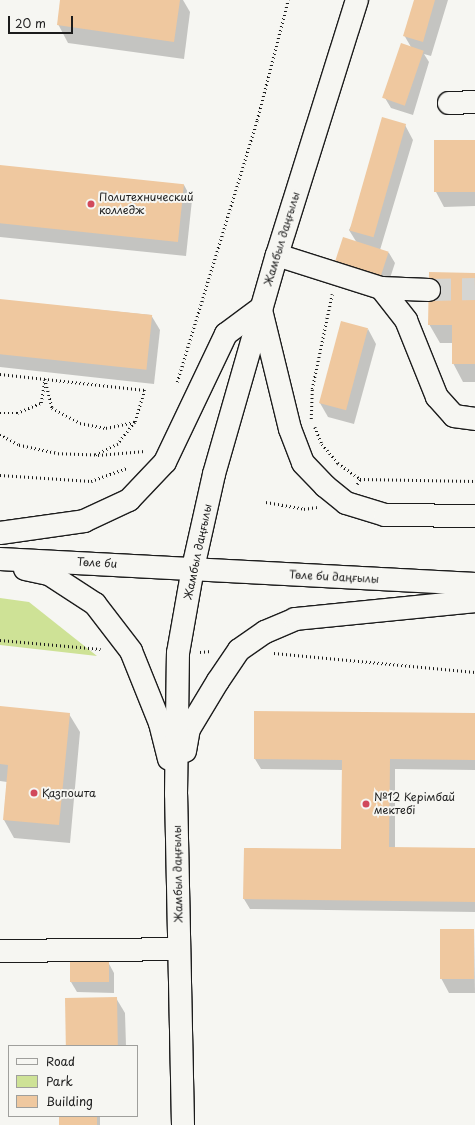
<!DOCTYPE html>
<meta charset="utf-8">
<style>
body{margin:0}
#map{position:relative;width:475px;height:1125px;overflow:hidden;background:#f6f6f2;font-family:"Playpen Sans",sans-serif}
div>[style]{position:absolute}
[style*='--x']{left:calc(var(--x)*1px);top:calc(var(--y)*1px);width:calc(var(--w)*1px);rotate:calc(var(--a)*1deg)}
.green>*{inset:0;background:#cee296}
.shadow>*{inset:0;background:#0003;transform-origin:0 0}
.building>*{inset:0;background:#efc89f;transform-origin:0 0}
.minor-tunnel>*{height:22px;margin-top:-11px;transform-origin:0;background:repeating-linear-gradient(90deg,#d5d5d2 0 22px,transparent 0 33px)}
.path>*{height:2.5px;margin-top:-1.25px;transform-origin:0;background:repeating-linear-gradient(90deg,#1c1c1c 0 1px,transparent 0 4px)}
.roads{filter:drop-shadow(1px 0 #1c1c1c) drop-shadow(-1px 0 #1c1c1c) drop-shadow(0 1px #1c1c1c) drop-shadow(0 -1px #1c1c1c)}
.minor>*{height:22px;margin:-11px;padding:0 11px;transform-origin:11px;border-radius:11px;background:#f6f6f2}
.major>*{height:22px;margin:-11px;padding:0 11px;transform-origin:11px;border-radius:11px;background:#f6f6f2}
.dots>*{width:11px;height:11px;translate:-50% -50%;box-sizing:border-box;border:2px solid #f6f6f2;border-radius:50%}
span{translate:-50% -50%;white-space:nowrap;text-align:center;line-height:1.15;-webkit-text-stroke:4px #f6f6f2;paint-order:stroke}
.poi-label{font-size:11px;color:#1c1c1c}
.left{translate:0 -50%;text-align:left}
.street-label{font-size:11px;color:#1c1c1c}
.legend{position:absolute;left:8px;top:1045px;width:130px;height:72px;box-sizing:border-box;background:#f6f6f2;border:1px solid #9f9f9c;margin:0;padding:5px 7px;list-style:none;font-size:12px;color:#1c1c1c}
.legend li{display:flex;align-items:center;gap:8px;height:20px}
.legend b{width:20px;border:1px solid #9f9f9c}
.scale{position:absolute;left:8px;top:16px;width:65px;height:18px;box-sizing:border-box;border:2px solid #1c1c1c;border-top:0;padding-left:5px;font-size:12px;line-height:14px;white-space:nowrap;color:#1c1c1c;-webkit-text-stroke:3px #f6f6f2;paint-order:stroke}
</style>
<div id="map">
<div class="green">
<div style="clip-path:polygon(0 598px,29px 602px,97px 656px,0 645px)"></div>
</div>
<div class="shadow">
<div style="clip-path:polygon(61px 0,183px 0,190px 12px,184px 59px,68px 43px,58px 24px)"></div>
<div style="clip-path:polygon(415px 0,448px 0,431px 56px,424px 54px,429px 62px,413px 115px,391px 108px,385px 98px,411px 47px,404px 35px)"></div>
<div style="clip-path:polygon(405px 125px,413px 140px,380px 250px,389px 253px,395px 263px,386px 290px,349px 230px)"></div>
<div style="clip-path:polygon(475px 141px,475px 206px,444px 207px,436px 192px)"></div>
<div style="clip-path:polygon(0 166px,184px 185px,192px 200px,186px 256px,0 237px)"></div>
<div style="clip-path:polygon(475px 274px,475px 382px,463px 382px,453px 363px,453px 343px,440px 343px,429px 324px)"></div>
<div style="clip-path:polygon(0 300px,151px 315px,160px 330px,154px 384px,0 367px)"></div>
<div style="clip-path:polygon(368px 329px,376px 344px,354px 424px,328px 417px,320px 403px)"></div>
<div style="clip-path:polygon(0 707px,69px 714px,80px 732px,70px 843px,14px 838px,4px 820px,7px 782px,0 781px)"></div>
<div style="clip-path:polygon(475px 714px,475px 770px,395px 769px,395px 848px,475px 849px,475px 912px,250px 909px,244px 899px,245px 849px,342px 850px,343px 770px,261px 769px,255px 759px)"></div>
<div style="clip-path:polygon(474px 930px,475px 993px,449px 993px,441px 978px)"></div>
<div style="clip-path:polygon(108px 962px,114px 973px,114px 993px,77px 992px,71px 982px)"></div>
<div style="clip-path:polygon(116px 998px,125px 1013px,126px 1046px,68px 1046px)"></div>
<div style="left:60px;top:1116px;width:40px;height:9px"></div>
</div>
<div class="building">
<div style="clip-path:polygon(60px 0,180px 0,174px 42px,57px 25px)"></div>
<div style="clip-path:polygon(414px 0,435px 0,423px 42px,403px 36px)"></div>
<div style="left:401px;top:43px;width:24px;height:58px;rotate:19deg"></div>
<div style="left:382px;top:117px;width:25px;height:118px;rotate:16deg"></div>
<div style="left:434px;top:140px;width:41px;height:52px"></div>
<div style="left:0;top:165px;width:185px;height:58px;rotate:6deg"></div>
<div style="left:343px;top:237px;width:48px;height:28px;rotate:18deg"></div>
<div style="clip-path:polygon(429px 272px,475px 273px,475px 364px,452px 364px,452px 325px,428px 325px)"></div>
<div style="left:0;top:299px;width:153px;height:55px;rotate:6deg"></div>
<div style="left:341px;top:321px;width:28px;height:85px;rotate:15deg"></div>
<div style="clip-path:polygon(0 706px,70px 713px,59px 825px,3px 820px,8px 765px,0 764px)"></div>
<div style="clip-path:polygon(254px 711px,475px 713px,475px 760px,390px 759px,389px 847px,475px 848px,475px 902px,243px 899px,244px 848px,341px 849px,342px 760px,254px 759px)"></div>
<div style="left:440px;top:929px;width:34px;height:50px"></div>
<div style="left:70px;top:961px;width:39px;height:21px"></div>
<div style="left:117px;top:997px;width:49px;height:52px;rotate:89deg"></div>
<div style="left:59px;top:1116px;width:38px;height:9px"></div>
</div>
<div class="minor-tunnel">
<div style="--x:429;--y:290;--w:46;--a:-1.2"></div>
</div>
<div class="path">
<div style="--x:0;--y:374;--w:146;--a:6.3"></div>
<div style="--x:145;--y:390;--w:34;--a:107"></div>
<div style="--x:135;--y:422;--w:28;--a:128"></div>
<div style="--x:118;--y:444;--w:25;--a:154"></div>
<div style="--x:95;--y:455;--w:36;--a:-178"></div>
<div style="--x:59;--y:454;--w:42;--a:-167.6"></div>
<div style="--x:18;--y:445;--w:21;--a:-151"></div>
<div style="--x:177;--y:382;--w:274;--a:-73"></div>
<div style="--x:257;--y:120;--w:124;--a:-75.5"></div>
<div style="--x:0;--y:413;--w:17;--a:0"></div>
<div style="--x:17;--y:413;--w:26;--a:-23"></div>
<div style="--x:41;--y:403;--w:24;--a:-81"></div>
<div style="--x:45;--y:379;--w:30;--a:76"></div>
<div style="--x:52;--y:408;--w:32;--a:28"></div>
<div style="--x:80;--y:423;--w:26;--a:11"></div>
<div style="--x:106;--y:428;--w:29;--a:-12"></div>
<div style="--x:311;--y:419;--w:30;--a:-88"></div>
<div style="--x:312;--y:389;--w:97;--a:-78.1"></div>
<div style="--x:315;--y:427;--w:18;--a:68"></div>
<div style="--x:322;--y:444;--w:25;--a:50"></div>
<div style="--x:338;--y:463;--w:27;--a:36"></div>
<div style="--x:98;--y:455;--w:47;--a:-4.9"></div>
<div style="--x:0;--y:475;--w:91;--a:3.8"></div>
<div style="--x:91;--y:481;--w:38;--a:-20"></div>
<div style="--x:357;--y:484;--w:6;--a:-59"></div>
<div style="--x:360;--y:479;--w:115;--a:1"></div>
<div style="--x:266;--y:502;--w:39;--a:10"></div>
<div style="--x:304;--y:509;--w:13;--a:-9"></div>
<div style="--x:0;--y:640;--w:101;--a:5.1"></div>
<div style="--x:200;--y:652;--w:11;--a:-5"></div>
<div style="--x:274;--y:653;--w:202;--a:5.4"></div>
</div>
<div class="roads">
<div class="minor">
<div style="--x:449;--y:103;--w:26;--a:-2"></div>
<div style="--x:277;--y:255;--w:109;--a:17.6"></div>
<div style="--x:381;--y:288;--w:41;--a:52"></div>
<div style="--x:406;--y:320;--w:83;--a:68.1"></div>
<div style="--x:437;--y:397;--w:25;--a:48"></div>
<div style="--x:454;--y:416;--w:21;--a:8"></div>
<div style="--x:381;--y:288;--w:48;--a:2.4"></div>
<div style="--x:0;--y:951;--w:179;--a:-0.6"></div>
</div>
<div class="major">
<div style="--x:261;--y:310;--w:122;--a:76.3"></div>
<div style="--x:290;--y:429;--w:36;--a:69"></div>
<div style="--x:303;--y:463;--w:32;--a:46"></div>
<div style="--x:325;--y:486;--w:27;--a:39"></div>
<div style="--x:346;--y:503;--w:41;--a:17.1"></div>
<div style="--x:385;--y:515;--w:90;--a:0.6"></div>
<div style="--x:0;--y:533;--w:85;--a:-8.1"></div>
<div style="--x:84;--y:521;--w:50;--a:-25"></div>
<div style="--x:129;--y:500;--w:52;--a:-46.5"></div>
<div style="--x:165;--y:462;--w:142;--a:-64.5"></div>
<div style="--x:226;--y:334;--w:44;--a:-36.6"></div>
<div style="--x:0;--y:559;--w:476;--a:3"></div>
<div style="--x:25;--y:569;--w:25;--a:12"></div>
<div style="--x:49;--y:574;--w:55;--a:33.1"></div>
<div style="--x:95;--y:604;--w:59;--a:52.5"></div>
<div style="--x:131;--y:651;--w:78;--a:68.1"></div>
<div style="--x:160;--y:723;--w:37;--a:76"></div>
<div style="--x:185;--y:751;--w:22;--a:-80"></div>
<div style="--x:189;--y:729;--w:56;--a:-58.9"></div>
<div style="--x:218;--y:681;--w:37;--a:-56"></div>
<div style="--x:239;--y:650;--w:32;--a:-35"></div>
<div style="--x:265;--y:632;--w:33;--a:-23"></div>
<div style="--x:295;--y:619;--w:181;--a:-5.7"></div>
<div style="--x:183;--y:1125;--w:331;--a:-91.2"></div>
<div style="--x:176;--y:794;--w:141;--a:-89.2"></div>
<div style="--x:178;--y:653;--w:86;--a:-80"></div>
<div style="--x:193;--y:568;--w:96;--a:-77.4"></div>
<div style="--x:214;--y:474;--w:228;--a:-74"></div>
<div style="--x:277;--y:255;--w:267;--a:-72.6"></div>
</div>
</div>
<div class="dots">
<div style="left:91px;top:204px;background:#d1495b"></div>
<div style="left:34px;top:793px;background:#d1495b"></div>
<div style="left:366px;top:804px;background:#d1495b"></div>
</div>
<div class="poi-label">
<span class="left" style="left:99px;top:204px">Политехнический<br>колледж</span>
<span class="left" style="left:42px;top:793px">Қазпошта</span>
<span class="left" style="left:374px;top:804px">№12 Керімбай<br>мектебі</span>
</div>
<div class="street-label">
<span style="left:282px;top:239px;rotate:-73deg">Жамбыл даңғылы</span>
<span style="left:198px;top:552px;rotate:-78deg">Жамбыл даңғылы</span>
<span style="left:97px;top:563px;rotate:3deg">Төле би</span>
<span style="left:334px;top:577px;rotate:3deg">Төле би даңғылы</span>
<span style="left:178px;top:874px;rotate:-91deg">Жамбыл даңғылы</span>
</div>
<ul class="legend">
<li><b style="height:5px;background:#f6f6f2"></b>Road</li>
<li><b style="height:11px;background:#cee296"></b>Park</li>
<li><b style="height:11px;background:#efc89f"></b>Building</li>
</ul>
<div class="scale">20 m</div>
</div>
